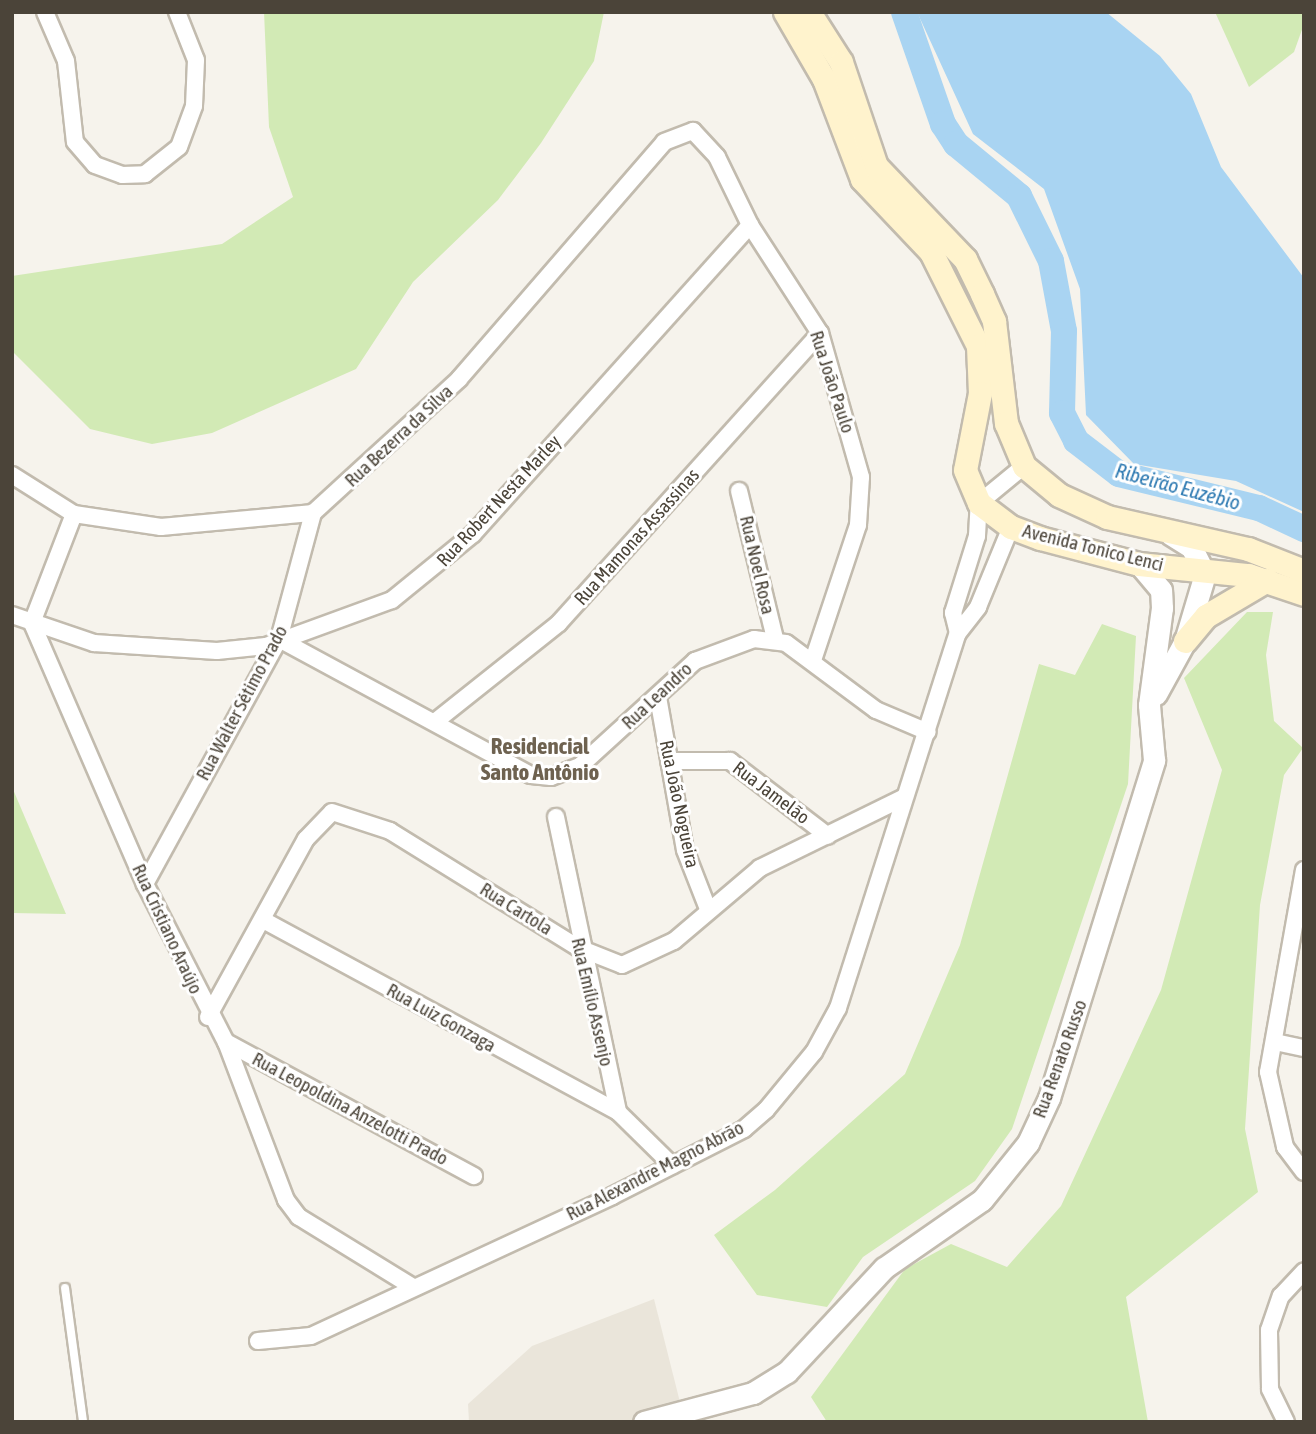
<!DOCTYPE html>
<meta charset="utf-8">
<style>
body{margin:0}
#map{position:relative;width:1316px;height:1434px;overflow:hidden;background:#f6f3ec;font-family:"Asap Condensed",sans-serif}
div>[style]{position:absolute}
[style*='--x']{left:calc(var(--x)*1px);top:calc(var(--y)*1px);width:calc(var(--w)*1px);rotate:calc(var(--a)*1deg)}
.residential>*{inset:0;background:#eae5da}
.green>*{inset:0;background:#d2eab5}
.water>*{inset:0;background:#a9d4f2}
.river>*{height:26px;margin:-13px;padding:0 13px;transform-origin:13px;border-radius:13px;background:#a9d4f2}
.roads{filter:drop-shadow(2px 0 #c2bbae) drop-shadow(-2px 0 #c2bbae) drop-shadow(0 2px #c2bbae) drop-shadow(0 -2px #c2bbae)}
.service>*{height:8px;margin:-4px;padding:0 4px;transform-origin:4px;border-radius:4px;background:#fff}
.minor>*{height:16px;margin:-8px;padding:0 8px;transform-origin:8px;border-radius:8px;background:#fff}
.tertiary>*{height:21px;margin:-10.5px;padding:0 10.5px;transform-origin:10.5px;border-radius:10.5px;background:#fff}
.secondary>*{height:23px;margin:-11.5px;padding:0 11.5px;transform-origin:11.5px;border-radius:11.5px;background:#fff3cd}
span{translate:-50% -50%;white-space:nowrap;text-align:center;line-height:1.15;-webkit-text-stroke:6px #fff;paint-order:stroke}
.street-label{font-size:19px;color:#4b4439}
.water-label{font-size:21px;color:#2e7ab2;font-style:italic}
.quarter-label{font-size:23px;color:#6e6250;font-weight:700}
.frame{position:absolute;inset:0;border:14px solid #4b4439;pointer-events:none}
</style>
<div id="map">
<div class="residential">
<div style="clip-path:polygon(654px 1299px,685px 1422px,469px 1422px,468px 1404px,532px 1346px)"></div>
</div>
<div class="green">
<div style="clip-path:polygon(264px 12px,604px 12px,594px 61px,541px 143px,498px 200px,413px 282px,356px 369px,212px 433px,152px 444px,90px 429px,12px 351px,12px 276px,222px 244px,293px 197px,269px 127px)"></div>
<div style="clip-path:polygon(1215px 12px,1304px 12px,1304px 24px,1294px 52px,1249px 87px)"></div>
<div style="clip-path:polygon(1247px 612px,1273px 612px,1266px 655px,1274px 721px,1303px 748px,1284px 775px,1260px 905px,1245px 1129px,1258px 1192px,1126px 1297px,1148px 1422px,827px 1422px,811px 1397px,905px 1269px,951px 1244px,1007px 1267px,1061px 1206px,1161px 990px,1222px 770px,1184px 678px)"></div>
<div style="clip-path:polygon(1102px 624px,1136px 636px,1128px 784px,1012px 1129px,975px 1181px,863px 1257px,827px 1307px,757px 1295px,714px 1235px,775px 1190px,905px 1074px,960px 945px,1039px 664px,1075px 675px)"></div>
<div style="clip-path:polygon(12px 787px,66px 914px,12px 913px)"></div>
</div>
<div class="water">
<div style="clip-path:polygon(917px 12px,1106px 12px,1160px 56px,1191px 94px,1221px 167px,1304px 278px,1304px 512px,1236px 481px,1134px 464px,1086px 415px,1080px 289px,1044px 189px,973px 134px)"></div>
</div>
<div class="river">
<div style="--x:904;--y:12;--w:119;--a:70.8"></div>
<div style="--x:943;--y:124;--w:24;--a:57"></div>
<div style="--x:956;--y:144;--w:82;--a:39.5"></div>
<div style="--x:1019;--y:196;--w:72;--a:63.8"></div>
<div style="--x:1051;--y:261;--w:71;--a:79.5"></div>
<div style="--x:1064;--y:331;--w:82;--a:91.4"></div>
<div style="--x:1062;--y:413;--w:31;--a:63"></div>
<div style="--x:1076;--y:441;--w:54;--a:37.5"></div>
<div style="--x:1119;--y:474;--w:144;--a:13.7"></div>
<div style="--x:1259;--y:508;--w:50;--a:25"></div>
</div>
<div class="roads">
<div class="service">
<div style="--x:65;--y:1288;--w:135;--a:82.3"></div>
</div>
<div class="minor">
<div style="--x:45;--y:12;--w:53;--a:66.8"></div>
<div style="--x:66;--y:61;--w:81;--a:83.7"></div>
<div style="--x:75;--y:142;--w:30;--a:49"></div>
<div style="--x:95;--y:165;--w:29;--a:20"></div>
<div style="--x:122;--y:175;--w:23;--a:-2"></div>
<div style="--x:145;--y:174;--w:43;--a:-38.5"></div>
<div style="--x:179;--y:147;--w:44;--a:-69.9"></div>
<div style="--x:194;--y:106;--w:46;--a:-87.5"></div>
<div style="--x:196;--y:60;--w:52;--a:-111.6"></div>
<div style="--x:12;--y:475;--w:73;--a:32.2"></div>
<div style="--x:74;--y:514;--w:88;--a:8.5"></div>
<div style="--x:161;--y:527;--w:153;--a:-5.3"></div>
<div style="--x:313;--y:513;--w:198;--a:-42.5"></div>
<div style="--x:459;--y:379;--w:313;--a:-49.1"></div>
<div style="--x:664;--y:142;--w:31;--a:-21"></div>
<div style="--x:693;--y:131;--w:35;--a:47"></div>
<div style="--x:717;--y:157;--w:76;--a:64.1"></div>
<div style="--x:750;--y:225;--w:129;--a:57.1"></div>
<div style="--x:820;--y:333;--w:150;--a:74.1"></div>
<div style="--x:861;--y:477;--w:48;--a:93.6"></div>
<div style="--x:858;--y:525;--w:142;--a:108.4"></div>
<div style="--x:739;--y:491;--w:152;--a:76.3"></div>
<div style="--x:74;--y:514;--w:117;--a:111.1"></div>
<div style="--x:32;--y:623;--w:284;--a:66.6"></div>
<div style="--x:145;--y:884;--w:178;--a:62.9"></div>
<div style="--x:226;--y:1042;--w:169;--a:69.2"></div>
<div style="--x:286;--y:1200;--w:21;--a:53"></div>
<div style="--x:299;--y:1217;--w:134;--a:31.6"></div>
<div style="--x:12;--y:615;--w:87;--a:18.9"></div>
<div style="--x:94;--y:643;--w:123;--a:3.7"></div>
<div style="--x:217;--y:651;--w:49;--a:-5.8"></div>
<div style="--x:266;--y:646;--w:134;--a:-20.1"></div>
<div style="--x:392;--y:600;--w:104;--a:-39.2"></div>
<div style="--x:473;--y:534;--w:415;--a:-48.1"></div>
<div style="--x:958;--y:633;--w:21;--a:-104"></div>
<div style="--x:953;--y:613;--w:81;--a:-72.7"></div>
<div style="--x:977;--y:536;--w:33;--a:-87"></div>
<div style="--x:979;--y:503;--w:58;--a:-39.4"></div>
<div style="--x:279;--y:639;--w:286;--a:28.4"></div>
<div style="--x:531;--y:775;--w:20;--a:6"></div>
<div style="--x:551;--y:777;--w:31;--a:-21"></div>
<div style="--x:580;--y:766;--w:156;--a:-42.4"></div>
<div style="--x:695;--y:661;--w:63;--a:-20.4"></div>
<div style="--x:754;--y:639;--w:32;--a:7"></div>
<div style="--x:786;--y:643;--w:112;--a:36.7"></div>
<div style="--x:876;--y:710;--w:56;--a:22.9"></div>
<div style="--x:658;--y:697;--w:155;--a:80"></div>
<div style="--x:685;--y:850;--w:63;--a:68.7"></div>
<div style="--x:436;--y:721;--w:157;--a:-38.5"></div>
<div style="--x:559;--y:623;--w:390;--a:-48"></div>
<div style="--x:669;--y:761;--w:61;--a:0"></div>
<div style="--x:730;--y:761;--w:123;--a:37.4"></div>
<div style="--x:556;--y:817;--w:301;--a:78.1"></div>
<div style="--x:618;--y:1112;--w:76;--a:44.5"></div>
<div style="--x:1304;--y:870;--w:205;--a:100.1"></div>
<div style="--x:1268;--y:1072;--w:77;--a:77.2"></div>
<div style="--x:1285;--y:1147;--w:31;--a:53"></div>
<div style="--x:145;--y:884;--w:279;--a:-61.3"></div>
<div style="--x:279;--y:639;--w:131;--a:-74.9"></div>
<div style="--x:265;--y:921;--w:401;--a:28.4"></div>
<div style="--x:208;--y:1017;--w:203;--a:-61.2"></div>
<div style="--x:306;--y:839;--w:37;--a:-46"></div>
<div style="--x:332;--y:812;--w:61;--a:18.1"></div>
<div style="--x:390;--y:831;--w:222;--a:31.8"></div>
<div style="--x:579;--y:948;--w:46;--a:21.6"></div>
<div style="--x:622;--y:965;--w:57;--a:-24.8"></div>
<div style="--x:674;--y:941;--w:113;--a:-40.3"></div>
<div style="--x:760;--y:868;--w:159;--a:-26.1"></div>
<div style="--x:226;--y:1042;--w:282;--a:28.4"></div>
<div style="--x:1275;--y:1042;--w:30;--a:12"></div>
<div style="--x:258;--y:1341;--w:53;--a:-5.4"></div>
<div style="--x:311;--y:1336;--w:332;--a:-24.9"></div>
<div style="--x:612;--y:1196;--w:148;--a:-26.9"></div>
<div style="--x:744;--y:1129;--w:29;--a:-41"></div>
<div style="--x:766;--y:1110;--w:75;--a:-50.4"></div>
<div style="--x:814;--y:1052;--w:50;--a:-61.4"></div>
<div style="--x:838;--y:1008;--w:394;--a:-72.3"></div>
<div style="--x:958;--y:633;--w:33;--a:-52"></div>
<div style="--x:978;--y:607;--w:87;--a:-67.6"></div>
<div style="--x:1286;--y:1422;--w:37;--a:-116"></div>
<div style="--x:1270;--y:1389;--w:59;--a:-91"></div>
<div style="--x:1269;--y:1330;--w:36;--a:-71"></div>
<div style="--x:1281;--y:1296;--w:34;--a:-47"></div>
</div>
<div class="tertiary">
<div style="--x:1156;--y:694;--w:60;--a:-61.3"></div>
<div style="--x:1185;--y:641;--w:70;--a:-73.4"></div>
<div style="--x:1205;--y:574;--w:30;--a:-117"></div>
<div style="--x:1191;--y:547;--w:25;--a:-148"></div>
<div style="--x:644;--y:1422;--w:113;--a:-14.9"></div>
<div style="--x:753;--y:1393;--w:40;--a:-32"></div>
<div style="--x:787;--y:1372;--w:142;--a:-47"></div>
<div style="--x:884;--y:1268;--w:119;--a:-34.8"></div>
<div style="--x:982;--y:1200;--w:73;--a:-51.1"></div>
<div style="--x:1028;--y:1143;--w:50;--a:-65"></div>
<div style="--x:1049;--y:1098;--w:354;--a:-72.7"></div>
<div style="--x:1154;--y:760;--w:55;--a:-95.2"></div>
<div style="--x:1149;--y:705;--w:98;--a:-82.4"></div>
<div style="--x:1162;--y:608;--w:18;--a:-93"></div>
<div style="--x:1161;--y:590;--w:34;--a:-130"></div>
</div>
<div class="secondary">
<div style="--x:785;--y:12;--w:78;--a:59.8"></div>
<div style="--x:824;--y:79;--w:107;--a:69.2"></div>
<div style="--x:862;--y:179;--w:100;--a:46.6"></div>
<div style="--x:931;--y:252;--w:105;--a:63.4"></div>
<div style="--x:978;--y:346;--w:47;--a:87.6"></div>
<div style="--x:980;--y:393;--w:78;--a:101"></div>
<div style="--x:965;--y:470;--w:36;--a:67"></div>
<div style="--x:979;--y:503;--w:40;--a:37"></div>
<div style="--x:1011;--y:527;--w:31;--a:21"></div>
<div style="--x:1040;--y:538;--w:102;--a:14.7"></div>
<div style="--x:1139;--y:564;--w:110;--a:5.8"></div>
<div style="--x:1248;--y:575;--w:59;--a:18.7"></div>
<div style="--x:809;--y:12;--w:59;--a:57.4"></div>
<div style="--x:841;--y:62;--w:110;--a:71.4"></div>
<div style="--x:876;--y:166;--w:129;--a:46.3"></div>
<div style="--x:965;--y:259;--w:39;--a:64"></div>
<div style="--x:982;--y:294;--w:30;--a:66"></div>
<div style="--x:994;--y:321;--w:103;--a:83.3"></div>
<div style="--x:1006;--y:423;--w:47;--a:67.3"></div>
<div style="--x:1024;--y:466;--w:45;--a:39.6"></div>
<div style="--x:1059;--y:495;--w:53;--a:24.6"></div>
<div style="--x:1107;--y:517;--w:145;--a:12.8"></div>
<div style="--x:1248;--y:549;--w:60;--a:21.4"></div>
<div style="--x:1185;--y:641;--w:33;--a:-50"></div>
<div style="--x:1206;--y:616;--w:71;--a:-30.5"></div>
</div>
</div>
<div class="street-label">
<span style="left:832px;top:382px;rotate:72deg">Rua João Paulo</span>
<span style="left:399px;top:436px;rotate:-43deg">Rua Bezerra da Silva</span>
<span style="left:499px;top:501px;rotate:-47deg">Rua Robert Nesta Marley</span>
<span style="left:637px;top:537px;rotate:-48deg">Rua Mamonas Assassinas</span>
<span style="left:1093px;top:548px;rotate:14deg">Avenida Tonico Lenci</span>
<span style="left:757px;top:565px;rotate:77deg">Rua Noel Rosa</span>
<span style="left:657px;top:696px;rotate:-43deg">Rua Leandro</span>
<span style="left:242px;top:703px;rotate:-62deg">Rua Walter Sétimo Prado</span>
<span style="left:771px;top:793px;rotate:37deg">Rua Jamelão</span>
<span style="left:679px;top:804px;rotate:78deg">Rua João Nogueira</span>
<span style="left:516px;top:909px;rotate:32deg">Rua Cartola</span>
<span style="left:167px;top:929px;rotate:65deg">Rua Cristiano Araújo</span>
<span style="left:592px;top:1002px;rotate:77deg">Rua Emílio Assenjo</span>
<span style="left:441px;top:1018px;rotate:29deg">Rua Luiz Gonzaga</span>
<span style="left:1060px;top:1059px;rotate:-70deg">Rua Renato Russo</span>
<span style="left:350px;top:1109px;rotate:28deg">Rua Leopoldina Anzelotti Prado</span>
<span style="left:655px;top:1171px;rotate:-27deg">Rua Alexandre Magno Abrão</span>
</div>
<div class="water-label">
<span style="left:1178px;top:486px;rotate:15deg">Ribeirão Euzébio</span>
</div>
<div class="quarter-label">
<span style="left:540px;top:759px">Residencial<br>Santo Antônio</span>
</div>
<div class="frame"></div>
</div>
